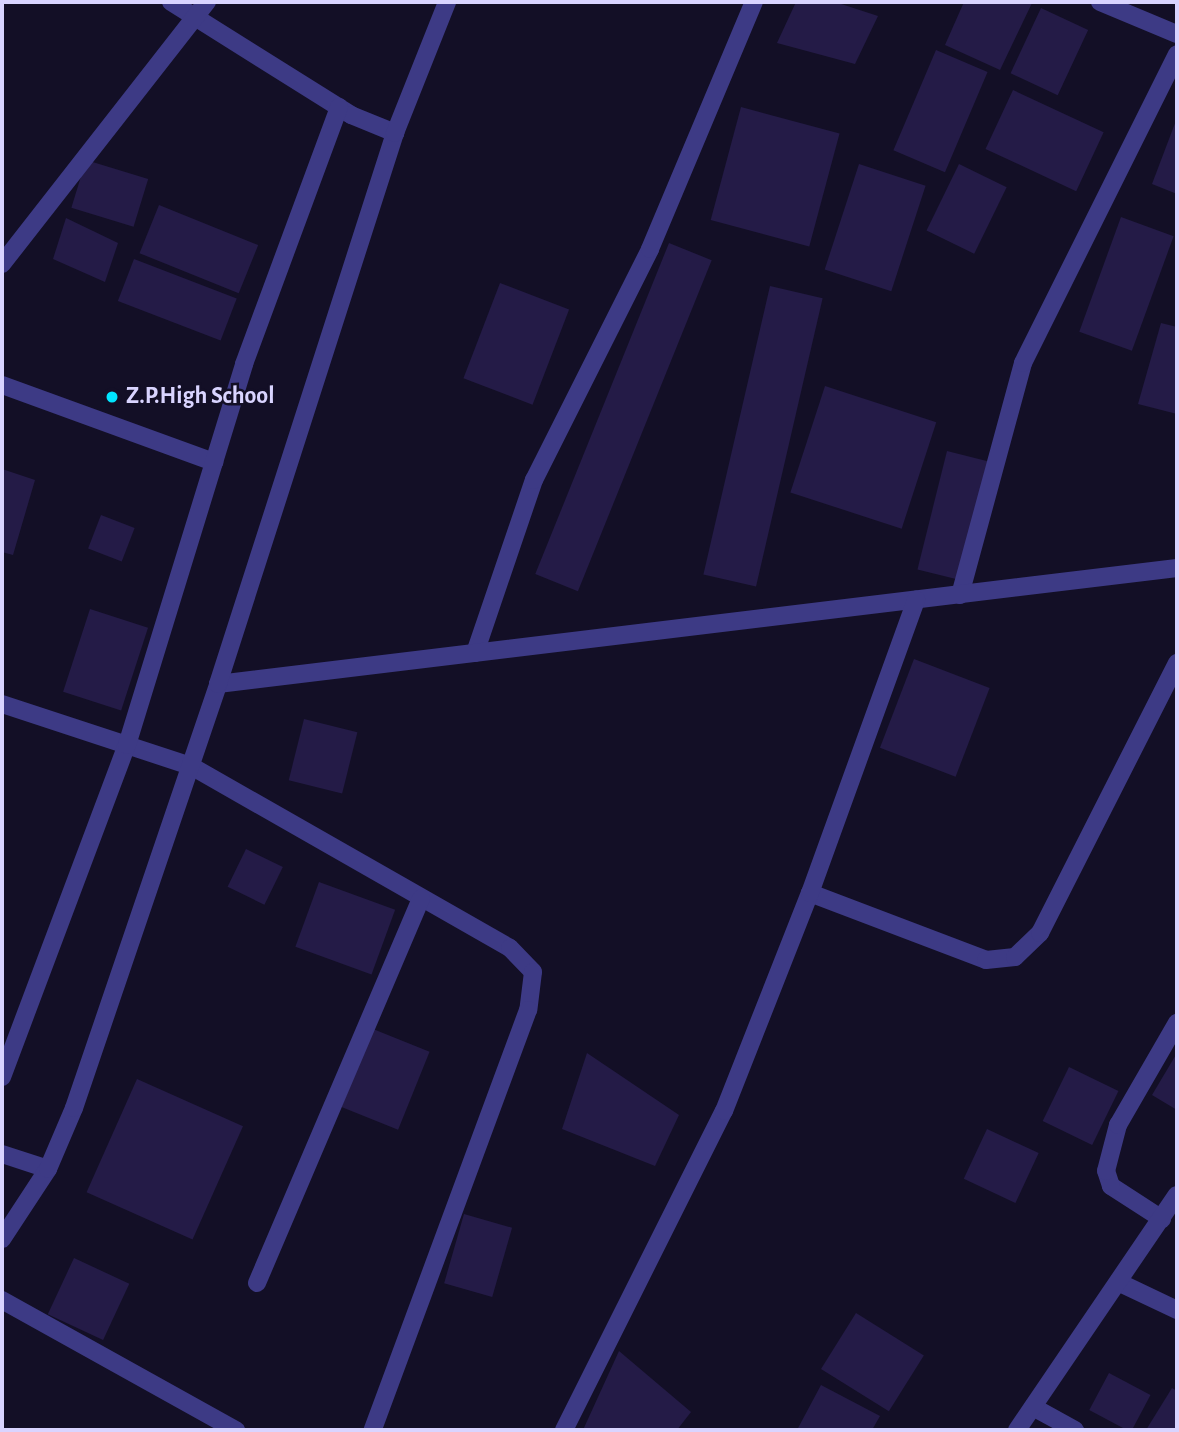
<!DOCTYPE html>
<style>
body{margin:0}
#map{position:relative;width:1179px;height:1432px;overflow:hidden;background:#130f26;font-family:"Alegreya Sans",sans-serif}
div>[style]{position:absolute}
[style*='--x']{left:calc(var(--x)*1px);top:calc(var(--y)*1px);width:calc(var(--w)*1px);rotate:calc(var(--a)*1deg)}
.building>*{inset:0;background:#241b47;transform-origin:0 0}
.street>*{height:18px;margin:-9px;padding:0 9px;transform-origin:9px;border-radius:9px;background:#3d3a85}
.dots>*{width:19px;height:19px;translate:-50% -50%;box-sizing:border-box;border:4px solid #130f26;border-radius:50%}
span{translate:-50% -50%;white-space:nowrap;text-align:center;line-height:1.15;-webkit-text-stroke:5px #130f26;paint-order:stroke}
.poi-label{font-size:24px;color:#d9d4ff;font-weight:700}
.left{translate:0 -50%;text-align:left}
.frame{position:absolute;inset:0;border:4px solid #d9d4ff;pointer-events:none}
</style>
<div id="map">
<div class="building">
<div style="clip-path:polygon(796px 2px,835px 2px,878px 16px,855px 64px,777px 43px)"></div>
<div style="clip-path:polygon(964px 2px,1032px 3px,1000px 70px,945px 45px)"></div>
<div style="left:1041px;top:8px;width:52px;height:72px;rotate:25deg"></div>
<div style="left:936px;top:50px;width:56px;height:109px;rotate:23deg"></div>
<div style="left:1013px;top:90px;width:100px;height:65px;rotate:25deg"></div>
<div style="left:741px;top:107px;width:102px;height:117px;rotate:15deg"></div>
<div style="clip-path:polygon(1177px 118px,1177px 194px,1152px 184px)"></div>
<div style="left:86px;top:160px;width:65px;height:50px;rotate:17deg"></div>
<div style="left:859px;top:164px;width:70px;height:111px;rotate:18deg"></div>
<div style="left:959px;top:164px;width:53px;height:74px;rotate:26deg"></div>
<div style="left:159px;top:205px;width:107px;height:52px;rotate:22deg"></div>
<div style="left:1121px;top:217px;width:56px;height:122px;rotate:20deg"></div>
<div style="clip-path:polygon(66px 218px,118px 243px,105px 282px,53px 259px)"></div>
<div style="left:669px;top:243px;width:46px;height:357px;rotate:22deg"></div>
<div style="left:134px;top:259px;width:110px;height:45px;rotate:21deg"></div>
<div style="left:500px;top:283px;width:74px;height:102px;rotate:21deg"></div>
<div style="left:770px;top:286px;width:54px;height:296px;rotate:13deg"></div>
<div style="clip-path:polygon(1161px 323px,1177px 327px,1177px 414px,1138px 404px)"></div>
<div style="left:825px;top:386px;width:117px;height:112px;rotate:18deg"></div>
<div style="left:947px;top:451px;width:46px;height:122px;rotate:14deg"></div>
<div style="clip-path:polygon(2px 469px,35px 480px,13px 555px,2px 552px)"></div>
<div style="left:101px;top:515px;width:36px;height:36px;rotate:21deg"></div>
<div style="left:90px;top:609px;width:61px;height:87px;rotate:18deg"></div>
<div style="left:914px;top:659px;width:81px;height:95px;rotate:21deg"></div>
<div style="left:304px;top:719px;width:55px;height:63px;rotate:14deg"></div>
<div style="left:246px;top:849px;width:41px;height:42px;rotate:26deg"></div>
<div style="left:319px;top:882px;width:81px;height:69px;rotate:20deg"></div>
<div style="left:373px;top:1029px;width:61px;height:84px;rotate:22deg"></div>
<div style="clip-path:polygon(587px 1053px,679px 1115px,655px 1166px,562px 1129px)"></div>
<div style="clip-path:polygon(1177px 1053px,1177px 1110px,1152px 1095px)"></div>
<div style="left:1069px;top:1067px;width:55px;height:60px;rotate:26deg"></div>
<div style="left:137px;top:1079px;width:116px;height:124px;rotate:24deg"></div>
<div style="left:987px;top:1129px;width:57px;height:55px;rotate:25deg"></div>
<div style="left:464px;top:1214px;width:50px;height:72px;rotate:16deg"></div>
<div style="left:74px;top:1258px;width:61px;height:62px;rotate:25deg"></div>
<div style="left:856px;top:1313px;width:80px;height:66px;rotate:32deg"></div>
<div style="clip-path:polygon(619px 1351px,691px 1412px,677px 1430px,583px 1430px)"></div>
<div style="left:1109px;top:1373px;width:47px;height:42px;rotate:28deg"></div>
<div style="clip-path:polygon(821px 1385px,880px 1416px,872px 1430px,797px 1430px)"></div>
<div style="clip-path:polygon(1172px 1388px,1177px 1391px,1177px 1430px,1146px 1430px)"></div>
</div>
<div class="street">
<div style="--x:171;--y:2;--w:213;--a:32.1"></div>
<div style="--x:351;--y:115;--w:48;--a:22.2"></div>
<div style="--x:1100;--y:2;--w:83;--a:22.6"></div>
<div style="--x:2;--y:264;--w:333;--a:-52"></div>
<div style="--x:2;--y:385;--w:226;--a:20"></div>
<div style="--x:960;--y:595;--w:240;--a:-74.8"></div>
<div style="--x:1023;--y:363;--w:345;--a:-63.5"></div>
<div style="--x:475;--y:653;--w:183;--a:-71.2"></div>
<div style="--x:534;--y:480;--w:258;--a:-63.3"></div>
<div style="--x:650;--y:249;--w:268;--a:-67.2"></div>
<div style="--x:218;--y:684;--w:966;--a:-6.9"></div>
<div style="--x:2;--y:704;--w:199;--a:18.2"></div>
<div style="--x:191;--y:766;--w:367;--a:29.7"></div>
<div style="--x:510;--y:948;--w:33;--a:46"></div>
<div style="--x:533;--y:972;--w:38;--a:97"></div>
<div style="--x:528;--y:1010;--w:448;--a:110.3"></div>
<div style="--x:810;--y:893;--w:188;--a:20.8"></div>
<div style="--x:986;--y:960;--w:29;--a:-6"></div>
<div style="--x:1015;--y:957;--w:35;--a:-44"></div>
<div style="--x:1040;--y:933;--w:303;--a:-63.1"></div>
<div style="--x:2;--y:1077;--w:355;--a:-69.4"></div>
<div style="--x:127;--y:745;--w:399;--a:-72.9"></div>
<div style="--x:244;--y:364;--w:274;--a:-69.7"></div>
<div style="--x:2;--y:1154;--w:48;--a:18.1"></div>
<div style="--x:1162;--y:1219;--w:61;--a:-147.1"></div>
<div style="--x:1111;--y:1186;--w:16;--a:-108"></div>
<div style="--x:1106;--y:1171;--w:48;--a:-75.4"></div>
<div style="--x:1118;--y:1125;--w:118;--a:-60"></div>
<div style="--x:2;--y:1239;--w:84;--a:-56.7"></div>
<div style="--x:48;--y:1169;--w:66;--a:-66.9"></div>
<div style="--x:74;--y:1108;--w:448;--a:-71.2"></div>
<div style="--x:218;--y:684;--w:579;--a:-72.19"></div>
<div style="--x:395;--y:133;--w:141;--a:-68.3"></div>
<div style="--x:1118;--y:1282;--w:65;--a:25.4"></div>
<div style="--x:257;--y:1283;--w:418;--a:-66.9"></div>
<div style="--x:2;--y:1300;--w:268;--a:29.1"></div>
<div style="--x:1033;--y:1407;--w:48;--a:28.7"></div>
<div style="--x:564;--y:1430;--w:357;--a:-63.4"></div>
<div style="--x:724;--y:1111;--w:234;--a:-68.5"></div>
<div style="--x:810;--y:893;--w:312;--a:-70.1"></div>
<div style="--x:1017;--y:1430;--w:284;--a:-55.8"></div>
</div>
<div class="dots">
<div style="left:112px;top:397px;background:#00e5ff"></div>
</div>
<div class="poi-label">
<span class="left" style="left:126px;top:397px">Z.P.High School</span>
</div>
<div class="frame"></div>
</div>
